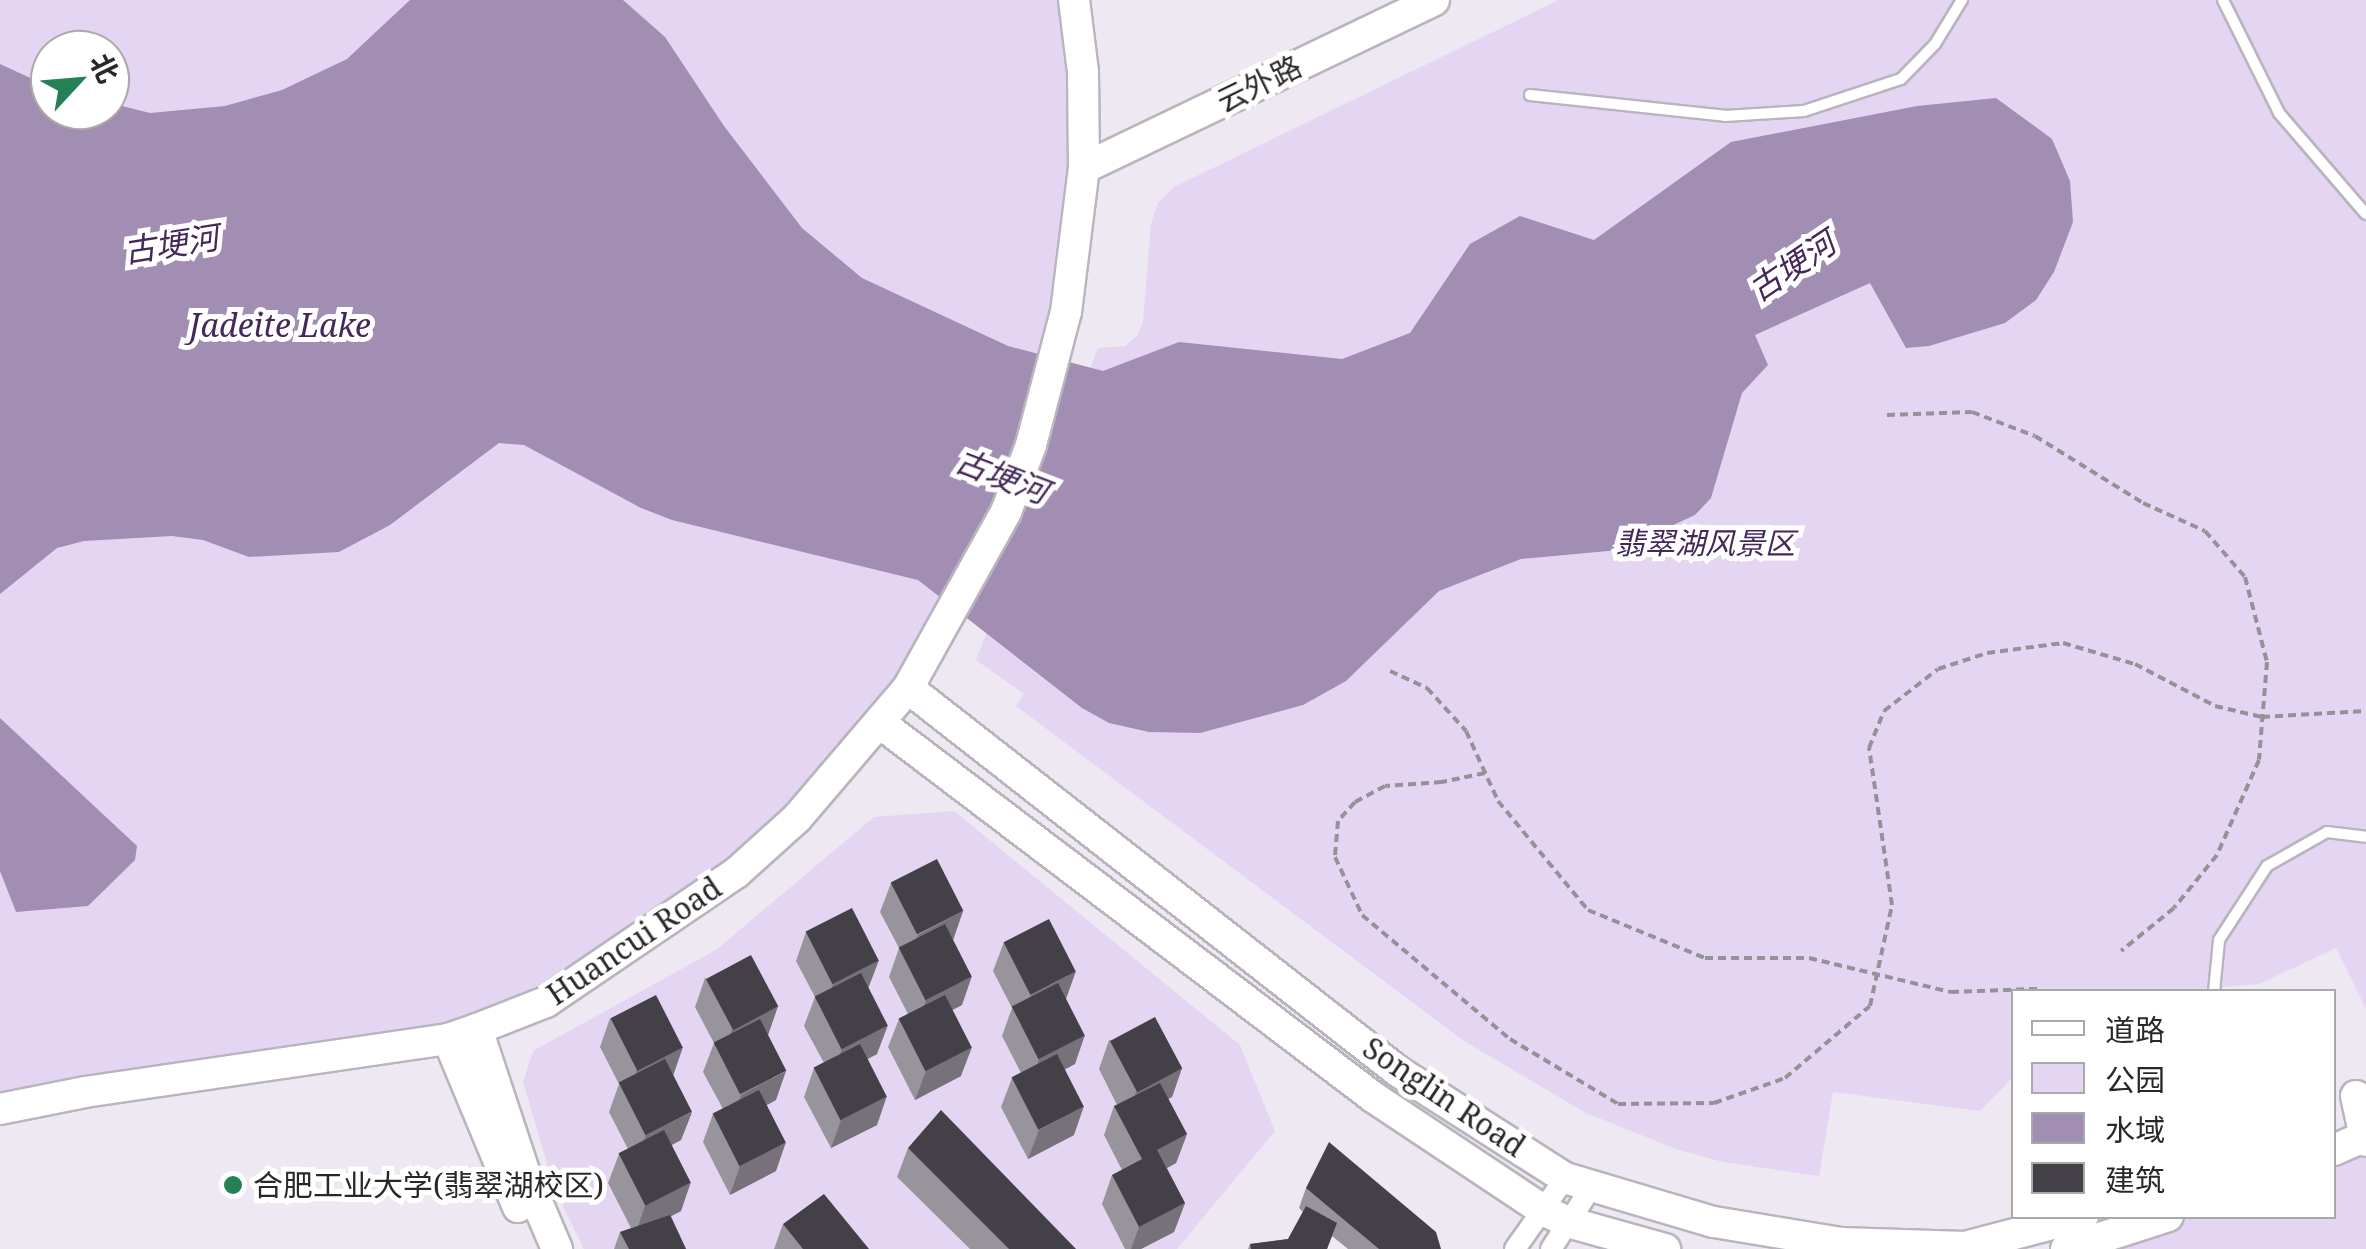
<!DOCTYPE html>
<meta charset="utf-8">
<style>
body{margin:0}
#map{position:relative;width:2366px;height:1249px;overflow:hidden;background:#ede8f1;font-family:"Noto Serif","Noto Sans SC",serif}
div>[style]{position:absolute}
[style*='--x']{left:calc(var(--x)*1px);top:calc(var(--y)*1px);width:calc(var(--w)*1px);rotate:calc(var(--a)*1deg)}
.green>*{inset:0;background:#e4d5f3}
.water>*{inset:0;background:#a18eb2}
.path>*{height:4px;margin-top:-2px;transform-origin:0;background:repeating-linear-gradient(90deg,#959198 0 8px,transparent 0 13px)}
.roads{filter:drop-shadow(2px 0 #b9b4bd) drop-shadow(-2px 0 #b9b4bd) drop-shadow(0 2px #b9b4bd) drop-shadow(0 -2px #b9b4bd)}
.lane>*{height:10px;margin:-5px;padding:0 5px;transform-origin:5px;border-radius:5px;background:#fff}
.street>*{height:20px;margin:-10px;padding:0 10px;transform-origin:10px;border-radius:10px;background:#fff}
.secondary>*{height:30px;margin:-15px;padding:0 15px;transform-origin:15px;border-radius:15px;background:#fff}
.wall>*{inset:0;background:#98949c}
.shaded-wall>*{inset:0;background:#77727a}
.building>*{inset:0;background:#444047;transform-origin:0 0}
.dots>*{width:28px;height:28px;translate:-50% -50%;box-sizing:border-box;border:5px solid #fff;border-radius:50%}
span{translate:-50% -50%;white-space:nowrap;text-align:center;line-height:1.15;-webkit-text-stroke:10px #fff;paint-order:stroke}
.street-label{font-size:30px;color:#29272a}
.park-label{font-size:30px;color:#432858;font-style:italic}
.poi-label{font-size:30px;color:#29272a}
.left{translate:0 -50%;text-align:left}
.water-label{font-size:32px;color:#442859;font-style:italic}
.legend{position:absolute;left:2011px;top:989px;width:325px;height:230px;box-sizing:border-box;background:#fff;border:2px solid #a9a9aa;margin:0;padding:12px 18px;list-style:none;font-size:30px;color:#29272a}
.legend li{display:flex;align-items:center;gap:20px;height:50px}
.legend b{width:50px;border:2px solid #a9a9aa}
.north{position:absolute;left:30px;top:30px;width:100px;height:100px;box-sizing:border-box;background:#fff;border:2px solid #a9a9aa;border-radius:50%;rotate:64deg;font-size:28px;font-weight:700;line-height:40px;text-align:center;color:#29272a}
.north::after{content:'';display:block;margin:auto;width:35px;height:45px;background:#268056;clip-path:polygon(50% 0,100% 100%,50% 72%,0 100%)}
</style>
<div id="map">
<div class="green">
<div style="clip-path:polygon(evenodd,0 0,1074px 0,1066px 312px,934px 645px,736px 873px,477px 1029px,0 1109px,0 0,50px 50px,110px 50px,110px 110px,50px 110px,50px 50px)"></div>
<div style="clip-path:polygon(1559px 0,2366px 0,2366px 1009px,2336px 948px,2259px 984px,2165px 992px,2014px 992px,2013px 1077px,1980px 1111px,1833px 1092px,1819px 1176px,1723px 1162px,1676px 1149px,1586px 1113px,1464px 1041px,1016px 706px,1024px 694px,976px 660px,1098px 348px,1125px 346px,1137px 336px,1143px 322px,1151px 224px,1158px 203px,1174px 187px)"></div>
<div style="clip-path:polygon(954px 811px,1240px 1045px,1275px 1131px,1177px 1249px,684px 1249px,670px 1225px,612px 1249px,584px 1249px,556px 1193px,523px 1082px,533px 1051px,716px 950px,874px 817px)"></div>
<div style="clip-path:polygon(2366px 1141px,2366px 1249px,2066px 1249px,2168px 1217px,2334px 1216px,2334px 1150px)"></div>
</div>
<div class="water">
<div style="clip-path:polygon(410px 0,623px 0,665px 37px,724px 126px,802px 228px,862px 278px,1008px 346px,1103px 371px,1179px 342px,1342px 359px,1410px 333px,1470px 244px,1520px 216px,1594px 240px,1731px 142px,1917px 106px,1996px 98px,2052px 139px,2070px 181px,2073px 222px,2054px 272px,2036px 300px,2005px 323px,1929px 346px,1906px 348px,1870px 283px,1755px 335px,1768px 365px,1742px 393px,1711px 498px,1695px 515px,1619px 550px,1521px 559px,1439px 591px,1346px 681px,1303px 705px,1200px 733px,1149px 732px,1109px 723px,1082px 708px,918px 580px,672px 520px,641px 508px,524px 445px,499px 443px,390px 525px,339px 552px,249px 557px,203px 540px,172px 536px,84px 541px,57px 548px,0 594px,0 64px,50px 87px,50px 110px,110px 110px,110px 103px,150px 113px,225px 106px,282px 90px,347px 59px)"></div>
<div style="clip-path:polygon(0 718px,137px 846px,135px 860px,88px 906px,16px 912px,0 871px)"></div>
</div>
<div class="path">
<div style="--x:1887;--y:415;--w:85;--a:-2"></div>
<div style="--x:1972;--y:412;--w:67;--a:20.9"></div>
<div style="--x:2035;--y:436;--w:127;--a:31.8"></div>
<div style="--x:2143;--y:503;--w:68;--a:24.3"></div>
<div style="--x:2205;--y:531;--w:61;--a:49"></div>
<div style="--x:2245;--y:577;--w:88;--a:75.5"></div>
<div style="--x:2267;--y:662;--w:98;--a:94.7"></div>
<div style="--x:2259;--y:760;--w:104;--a:113.9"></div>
<div style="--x:2217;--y:855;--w:68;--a:129.1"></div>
<div style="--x:2174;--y:908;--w:68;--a:140.9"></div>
<div style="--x:1390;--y:671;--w:41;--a:24.7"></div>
<div style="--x:1427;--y:688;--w:58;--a:47.8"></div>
<div style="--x:1466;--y:731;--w:77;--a:65.4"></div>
<div style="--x:1498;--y:801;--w:141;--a:50.5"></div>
<div style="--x:1588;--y:910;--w:126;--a:22.3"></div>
<div style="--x:1705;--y:958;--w:104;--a:0"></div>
<div style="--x:1809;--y:958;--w:146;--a:13.5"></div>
<div style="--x:1951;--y:992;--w:87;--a:-2"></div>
<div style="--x:1485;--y:773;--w:44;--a:168.2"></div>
<div style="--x:1442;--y:782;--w:57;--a:176"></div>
<div style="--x:1385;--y:786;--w:34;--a:152"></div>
<div style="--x:1355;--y:802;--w:25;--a:132"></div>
<div style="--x:1338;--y:821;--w:36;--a:95"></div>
<div style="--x:1335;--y:857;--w:64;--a:65"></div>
<div style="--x:1362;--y:915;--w:193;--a:40"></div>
<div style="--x:1510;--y:1039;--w:126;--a:31"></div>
<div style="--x:1618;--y:1104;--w:96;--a:-0.6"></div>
<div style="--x:1714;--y:1103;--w:75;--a:-19.4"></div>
<div style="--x:1785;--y:1078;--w:111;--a:-40.3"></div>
<div style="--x:1870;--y:1006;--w:103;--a:-77.7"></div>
<div style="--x:1892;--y:905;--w:159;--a:-98.3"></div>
<div style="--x:1869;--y:748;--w:40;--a:-68"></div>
<div style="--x:1884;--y:711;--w:68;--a:-37.9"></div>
<div style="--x:1938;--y:669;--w:52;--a:-18.1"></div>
<div style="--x:1987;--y:653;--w:77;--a:-7.5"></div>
<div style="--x:2063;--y:643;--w:75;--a:16.3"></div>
<div style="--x:2135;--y:664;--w:90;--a:27.7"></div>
<div style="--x:2215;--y:706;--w:48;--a:13.2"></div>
<div style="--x:2262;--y:717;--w:104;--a:-3.3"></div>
</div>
<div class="roads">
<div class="lane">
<div style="--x:2223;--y:0;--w:126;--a:63.6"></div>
<div style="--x:2279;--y:113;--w:133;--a:49.3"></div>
<div style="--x:1530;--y:95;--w:196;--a:6.1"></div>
<div style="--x:1725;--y:116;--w:79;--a:-3.6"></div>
<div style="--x:1804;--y:111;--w:102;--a:-18.3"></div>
<div style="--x:1901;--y:79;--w:49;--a:-45.8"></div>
<div style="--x:1935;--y:44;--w:52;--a:-58.5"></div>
<div style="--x:2214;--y:992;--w:52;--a:-84.5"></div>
<div style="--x:2219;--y:940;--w:88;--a:-57"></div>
<div style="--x:2267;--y:866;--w:69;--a:-29.5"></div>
<div style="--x:2327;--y:832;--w:39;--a:7"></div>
</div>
<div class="street">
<div style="--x:1515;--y:1249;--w:87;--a:-54.8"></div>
<div style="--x:1551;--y:1249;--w:75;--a:-56.9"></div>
</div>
<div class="secondary">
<div style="--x:1084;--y:168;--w:388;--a:-25.6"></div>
<div style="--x:908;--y:688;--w:623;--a:38.03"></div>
<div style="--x:1399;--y:1072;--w:197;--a:32.6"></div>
<div style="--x:1565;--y:1178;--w:155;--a:16.5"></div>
<div style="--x:1714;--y:1222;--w:129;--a:9.4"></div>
<div style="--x:1841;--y:1243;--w:124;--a:1.8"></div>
<div style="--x:1965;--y:1247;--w:122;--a:-14.7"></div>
<div style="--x:880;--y:723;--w:619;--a:37.18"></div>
<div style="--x:1373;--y:1097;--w:204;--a:33.6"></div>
<div style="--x:1543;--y:1210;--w:28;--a:26"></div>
<div style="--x:1568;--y:1222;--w:101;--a:15.6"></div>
<div style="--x:477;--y:1029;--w:153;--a:71.7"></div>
<div style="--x:525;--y:1174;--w:82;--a:66.9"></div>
<div style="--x:448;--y:1039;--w:182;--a:67.4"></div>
<div style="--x:2356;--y:1096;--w:46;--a:77.5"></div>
<div style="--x:0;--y:1109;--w:87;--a:-11.3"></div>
<div style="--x:85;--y:1092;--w:367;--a:-8.3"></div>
<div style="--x:448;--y:1039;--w:31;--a:-19"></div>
<div style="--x:477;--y:1029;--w:74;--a:-21.4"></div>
<div style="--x:546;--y:1002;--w:230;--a:-34.2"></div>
<div style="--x:736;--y:873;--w:82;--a:-42"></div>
<div style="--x:797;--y:818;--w:171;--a:-49.5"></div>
<div style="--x:908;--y:688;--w:201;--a:-60.9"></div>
<div style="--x:1006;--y:512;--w:72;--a:-69.5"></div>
<div style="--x:1031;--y:445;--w:138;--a:-75.3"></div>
<div style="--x:1066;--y:312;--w:145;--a:-82.9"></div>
<div style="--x:1084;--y:168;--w:96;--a:-90.6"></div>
<div style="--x:1083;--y:72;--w:73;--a:-97.1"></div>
<div style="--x:2334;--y:1150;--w:35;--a:-24"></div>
<div style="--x:2066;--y:1249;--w:107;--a:-17.9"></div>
</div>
</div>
<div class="wall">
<div style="clip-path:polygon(891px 883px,963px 911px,953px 940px,962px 1005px,952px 1010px,961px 1076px,915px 1100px,888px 1047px,899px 1019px,908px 1014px,889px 977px,899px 948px,880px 912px)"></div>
<div style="clip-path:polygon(806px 932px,869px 989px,877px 1054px,868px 1059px,877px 1125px,831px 1148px,804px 1097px,814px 1068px,824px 1063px,804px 1026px,815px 997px,796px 961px)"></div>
<div style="clip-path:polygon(1004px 942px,1066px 999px,1075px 1064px,1065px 1069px,1074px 1135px,1028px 1159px,1001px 1107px,1012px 1078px,1021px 1073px,1002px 1036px,1012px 1008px,993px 971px)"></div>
<div style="clip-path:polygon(705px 978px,778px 1006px,768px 1035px,776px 1100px,767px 1105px,776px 1171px,730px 1195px,703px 1142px,713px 1114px,723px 1109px,703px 1072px,714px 1043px,695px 1007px)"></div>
<div style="clip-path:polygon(610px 1018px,673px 1075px,692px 1112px,681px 1140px,672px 1145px,681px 1211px,671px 1216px,686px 1249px,614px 1249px,620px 1232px,631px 1228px,608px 1183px,619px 1154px,628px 1149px,609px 1112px,619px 1084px,600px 1047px)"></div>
<div style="clip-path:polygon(1109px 1040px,1182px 1068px,1172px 1097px,1168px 1099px,1187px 1134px,1176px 1163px,1167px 1168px,1185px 1203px,1174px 1232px,1141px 1249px,1125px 1249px,1102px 1204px,1112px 1175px,1122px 1170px,1104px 1135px,1114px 1106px,1117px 1105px,1099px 1069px)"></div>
<div style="clip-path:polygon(908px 1148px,1076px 1249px,970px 1249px,897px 1177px)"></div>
<div style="clip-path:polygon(1306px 1188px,1441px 1249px,1348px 1249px,1332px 1236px,1327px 1249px,1248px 1249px,1250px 1244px,1288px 1239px,1303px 1212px,1299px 1208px)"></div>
<div style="clip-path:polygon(783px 1224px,869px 1249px,774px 1249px)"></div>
</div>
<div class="shaded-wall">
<div style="clip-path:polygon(963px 911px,953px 940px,907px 964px,918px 935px)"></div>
<div style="clip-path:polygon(879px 960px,868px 989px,823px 1013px,833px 984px)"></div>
<div style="clip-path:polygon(1076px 971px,1066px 999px,1020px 1023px,1031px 995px)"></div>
<div style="clip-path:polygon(972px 976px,962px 1005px,916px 1029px,926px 1000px)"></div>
<div style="clip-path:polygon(778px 1006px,768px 1035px,722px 1059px,732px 1030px)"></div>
<div style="clip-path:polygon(888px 1025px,877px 1054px,832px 1077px,842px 1049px)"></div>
<div style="clip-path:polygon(1085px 1035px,1075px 1064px,1029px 1088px,1039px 1059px)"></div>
<div style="clip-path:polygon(683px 1047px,673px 1076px,627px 1099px,637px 1070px)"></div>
<div style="clip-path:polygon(972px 1047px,961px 1076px,915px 1100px,926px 1071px)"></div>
<div style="clip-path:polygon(1182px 1068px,1172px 1097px,1126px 1121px,1136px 1092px)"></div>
<div style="clip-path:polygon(786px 1071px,776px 1100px,730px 1124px,741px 1095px)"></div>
<div style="clip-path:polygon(887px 1096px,877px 1125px,831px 1148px,841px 1120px)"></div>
<div style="clip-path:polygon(1084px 1106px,1074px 1135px,1028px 1159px,1039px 1130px)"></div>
<div style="clip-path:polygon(692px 1112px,681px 1140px,635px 1164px,646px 1135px)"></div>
<div style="clip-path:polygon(1187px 1134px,1176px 1163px,1147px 1179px,1157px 1150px)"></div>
<div style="clip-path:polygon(786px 1142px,776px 1171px,730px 1195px,740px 1166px)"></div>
<div style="clip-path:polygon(691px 1182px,681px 1211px,635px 1235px,645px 1206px)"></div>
<div style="clip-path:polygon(1185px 1203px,1174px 1232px,1141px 1249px,1131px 1249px,1139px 1227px)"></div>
</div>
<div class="building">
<div style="left:937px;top:859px;width:58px;height:52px;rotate:63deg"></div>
<div style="left:852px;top:908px;width:59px;height:52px;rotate:63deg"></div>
<div style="left:1049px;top:919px;width:59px;height:51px;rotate:63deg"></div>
<div style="left:945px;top:924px;width:59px;height:52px;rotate:63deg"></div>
<div style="left:751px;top:955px;width:58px;height:51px;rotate:62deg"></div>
<div style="left:861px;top:973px;width:59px;height:52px;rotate:63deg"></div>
<div style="left:1058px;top:983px;width:59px;height:52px;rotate:63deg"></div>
<div style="left:656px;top:995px;width:59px;height:51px;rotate:63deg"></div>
<div style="left:945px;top:995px;width:59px;height:52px;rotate:63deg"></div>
<div style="left:1155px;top:1017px;width:58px;height:51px;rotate:62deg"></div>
<div style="left:760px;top:1019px;width:58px;height:52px;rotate:63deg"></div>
<div style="left:860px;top:1044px;width:59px;height:52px;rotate:63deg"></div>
<div style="left:1057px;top:1054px;width:59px;height:51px;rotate:63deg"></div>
<div style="left:665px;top:1059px;width:59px;height:52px;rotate:63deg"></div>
<div style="clip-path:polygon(1160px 1083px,1187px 1134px,1157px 1150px,1185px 1203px,1139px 1227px,1112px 1175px,1142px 1159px,1114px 1106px)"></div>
<div style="left:759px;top:1090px;width:59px;height:52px;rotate:63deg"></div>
<div style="clip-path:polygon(941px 1110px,1076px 1249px,1009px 1249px,908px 1148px)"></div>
<div style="left:664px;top:1130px;width:59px;height:51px;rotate:63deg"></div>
<div style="clip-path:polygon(1329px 1142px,1436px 1232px,1441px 1249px,1379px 1249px,1306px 1188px)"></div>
<div style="clip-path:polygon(824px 1194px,869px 1249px,803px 1249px,783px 1224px)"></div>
<div style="clip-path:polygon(1306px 1206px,1337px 1223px,1327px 1249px,1251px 1249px,1250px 1244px,1288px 1239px)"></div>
<div style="clip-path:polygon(670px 1215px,686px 1249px,629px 1249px,620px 1232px)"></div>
</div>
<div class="dots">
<div style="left:233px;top:1185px;background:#268056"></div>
</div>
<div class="street-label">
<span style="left:1259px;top:84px;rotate:-26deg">云外路</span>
<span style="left:634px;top:941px;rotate:-34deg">Huancui Road</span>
<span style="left:1444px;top:1097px;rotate:34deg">Songlin Road</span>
</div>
<div class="park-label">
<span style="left:1705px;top:543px">翡翠湖风景区</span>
</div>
<div class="poi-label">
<span class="left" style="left:253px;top:1185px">合肥工业大学(翡翠湖校区)</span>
</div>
<div class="water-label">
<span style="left:171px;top:244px;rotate:-9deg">古埂河</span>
<span style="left:1792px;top:266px;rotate:-34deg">古埂河</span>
<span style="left:280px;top:325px">Jadeite Lake</span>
<span style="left:1002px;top:476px;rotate:21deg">古埂河</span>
</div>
<ul class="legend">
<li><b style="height:12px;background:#fff"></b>道路</li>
<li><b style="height:28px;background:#e4d5f3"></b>公园</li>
<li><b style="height:28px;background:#a18eb2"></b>水域</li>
<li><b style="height:28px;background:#444047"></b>建筑</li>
</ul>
<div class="north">北</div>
</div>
